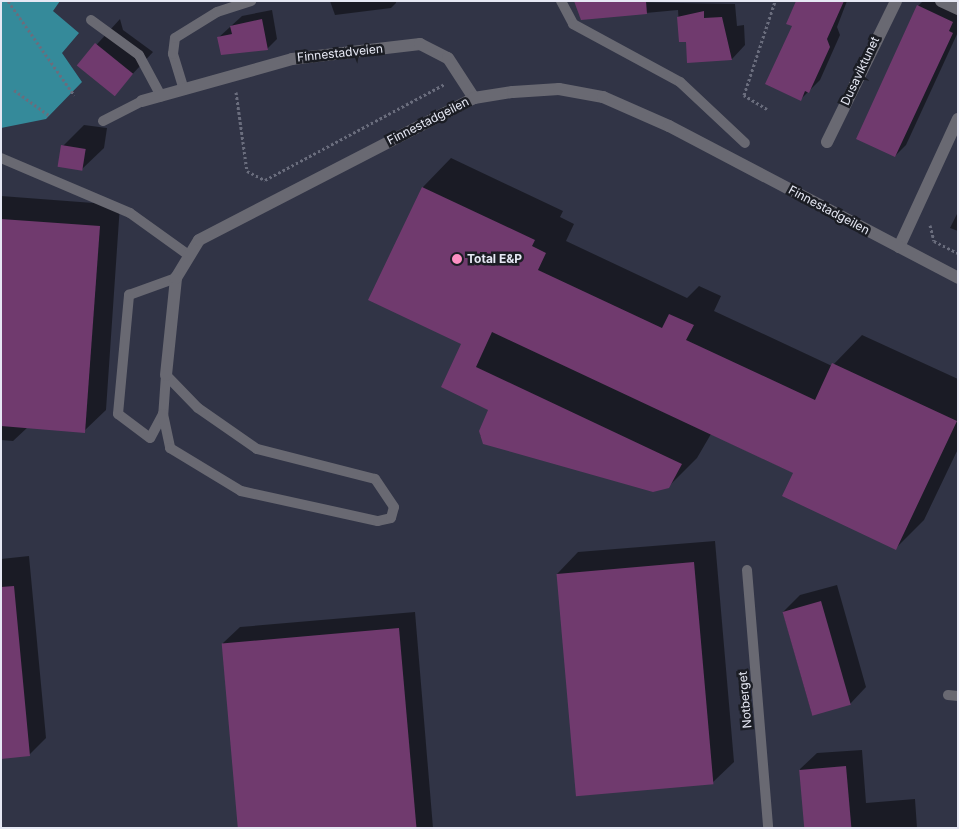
<!DOCTYPE html>
<style>
body{margin:0}
#map{position:relative;width:959px;height:829px;overflow:hidden;background:#313446;font-family:Inter,sans-serif}
div>[style]{position:absolute}
[style*='--x']{left:calc(var(--x)*1px);top:calc(var(--y)*1px);width:calc(var(--w)*1px);rotate:calc(var(--a)*1deg)}
.water>*{inset:0;background:#358a9a}
.shadow>*{inset:0;background:#0007}
.building>*{inset:0;background:#703a6e;transform-origin:0 0}
.path>*{height:3px;margin-top:-1.5px;transform-origin:0;background:repeating-linear-gradient(90deg,#6a6d7d 0 2.5px,transparent 0 5px)}
.lane>*{height:10px;margin:-5px;padding:0 5px;transform-origin:5px;border-radius:5px;background:#696972}
.street>*{height:12px;margin:-6px;padding:0 6px;transform-origin:6px;border-radius:6px;background:#696972}
.dots>*{width:14px;height:14px;translate:-50% -50%;box-sizing:border-box;border:2px solid #1b1d24;border-radius:50%}
span{translate:-50% -50%;white-space:nowrap;text-align:center;line-height:1.15;-webkit-text-stroke:5px #1b1d24;paint-order:stroke}
.street-label{font-size:12px;color:#e6e8f4}
.poi-label{font-size:12px;color:#e6e8f4;font-weight:700}
.left{translate:0 -50%;text-align:left}
.frame{position:absolute;inset:0;border:2px solid #e6e8f4;pointer-events:none}
</style>
<div id="map">
<div class="water">
<div style="clip-path:polygon(1px 1px,60px 1px,53px 11px,79px 33px,62px 53px,82px 82px,46px 119px,1px 128px)"></div>
</div>
<div class="shadow">
<div style="clip-path:polygon(330px 1px,396px 1px,396px 3px,391px 8px,335px 15px)"></div>
<div style="clip-path:polygon(576px 1px,735px 4px,737px 26px,744px 25px,745px 45px,732px 59px,688px 62px,687px 40px,680px 41px,678px 10px,581px 19px)"></div>
<div style="clip-path:polygon(798px 1px,847px 1px,837px 27px,840px 35px,820px 80px,801px 99px,793px 26px)"></div>
<div style="clip-path:polygon(923px 1px,942px 1px,958px 8px,958px 32px,906px 145px,895px 156px,918px 6px)"></div>
<div style="clip-path:polygon(272px 10px,277px 39px,267px 49px,218px 38px,242px 16px)"></div>
<div style="clip-path:polygon(120px 19px,123px 30px,153px 52px,114px 94px,78px 65px)"></div>
<div style="clip-path:polygon(84px 125px,107px 128px,104px 148px,82px 169px,63px 146px)"></div>
<div style="clip-path:polygon(451px 158px,563px 211px,560px 217px,574px 224px,566px 241px,687px 298px,699px 286px,721px 296px,714px 311px,832px 366px,862px 335px,958px 379px,958px 449px,924px 520px,896px 548px,794px 473px,711px 434px,697px 458px,668px 487px,488px 444px,480px 435px,490px 409px,463px 343px,370px 300px,423px 187px)"></div>
<div style="clip-path:polygon(1px 196px,120px 205px,106px 410px,84px 431px,28px 427px,13px 441px,1px 440px)"></div>
<div style="clip-path:polygon(958px 212px,958px 231px,950px 228px)"></div>
<div style="clip-path:polygon(715px 541px,734px 762px,712px 783px,557px 574px,578px 552px)"></div>
<div style="clip-path:polygon(29px 556px,46px 738px,29px 755px,1px 757px,1px 559px)"></div>
<div style="clip-path:polygon(837px 585px,866px 687px,850px 704px,812px 714px,783px 612px,800px 595px)"></div>
<div style="clip-path:polygon(415px 612px,433px 828px,239px 828px,223px 643px,240px 627px)"></div>
<div style="clip-path:polygon(862px 750px,866px 803px,915px 799px,917px 828px,805px 828px,800px 769px,817px 753px)"></div>
</div>
<div class="building">
<div style="clip-path:polygon(574px 1px,646px 1px,647px 14px,581px 20px)"></div>
<div style="clip-path:polygon(796px 1px,844px 1px,827px 39px,830px 47px,809px 93px,805px 91px,801px 101px,765px 84px,792px 26px,786px 24px)"></div>
<div style="clip-path:polygon(917px 5px,953px 22px,949px 31px,953px 33px,895px 157px,856px 139px)"></div>
<div style="clip-path:polygon(704px 11px,704px 18px,722px 17px,732px 60px,687px 63px,686px 42px,679px 42px,677px 17px)"></div>
<div style="clip-path:polygon(262px 19px,268px 50px,221px 55px,217px 37px,232px 34px,230px 26px)"></div>
<div style="left:95px;top:43px;width:49px;height:29px;rotate:39deg"></div>
<div style="left:61px;top:145px;width:25px;height:22px;rotate:9deg"></div>
<div style="clip-path:polygon(422px 187px,535px 240px,532px 246px,546px 253px,538px 270px,662px 328px,669px 314px,694px 325px,686px 340px,815px 400px,832px 363px,957px 421px,896px 550px,782px 496px,793px 473px,492px 332px,476px 367px,682px 464px,669px 488px,653px 492px,483px 444px,479px 431px,488px 410px,441px 387px,461px 344px,368px 300px)"></div>
<div style="clip-path:polygon(1px 219px,100px 226px,85px 433px,1px 426px)"></div>
<div style="left:694px;top:562px;width:223px;height:138px;rotate:85deg"></div>
<div style="clip-path:polygon(14px 586px,30px 756px,1px 759px,1px 587px)"></div>
<div style="left:821px;top:601px;width:108px;height:40px;rotate:74deg"></div>
<div style="left:399px;top:628px;width:201px;height:178px;rotate:85deg"></div>
<div style="left:846px;top:766px;width:62px;height:47px;rotate:85deg"></div>
</div>
<div class="path">
<div style="--x:8;--y:1;--w:115;--a:54.9"></div>
<div style="--x:14;--y:90;--w:44;--a:35.8"></div>
<div style="--x:236;--y:92;--w:80;--a:82.1"></div>
<div style="--x:247;--y:171;--w:20;--a:27"></div>
<div style="--x:265;--y:180;--w:204;--a:-28.1"></div>
<div style="--x:767;--y:109;--w:27;--a:-149"></div>
<div style="--x:744;--y:95;--w:99;--a:-71.7"></div>
<div style="--x:930;--y:225;--w:16;--a:76"></div>
<div style="--x:934;--y:241;--w:27;--a:27"></div>
</div>
<div class="lane">
<div style="--x:561;--y:1;--w:26;--a:62"></div>
<div style="--x:573;--y:24;--w:122;--a:28.5"></div>
<div style="--x:680;--y:82;--w:89;--a:43.2"></div>
<div style="--x:91;--y:20;--w:59;--a:36.1"></div>
<div style="--x:139;--y:55;--w:47;--a:61.8"></div>
<div style="--x:184;--y:90;--w:38;--a:-107"></div>
<div style="--x:173;--y:54;--w:16;--a:-83"></div>
<div style="--x:175;--y:38;--w:49;--a:-31.8"></div>
<div style="--x:217;--y:12;--w:36;--a:-18"></div>
<div style="--x:103;--y:121;--w:44;--a:-27.1"></div>
<div style="--x:1;--y:158;--w:140;--a:23.1"></div>
<div style="--x:130;--y:213;--w:70;--a:35.7"></div>
<div style="--x:166;--y:375;--w:39;--a:94"></div>
<div style="--x:163;--y:414;--w:27;--a:118"></div>
<div style="--x:150;--y:438;--w:40;--a:-143"></div>
<div style="--x:118;--y:414;--w:120;--a:-84.7"></div>
<div style="--x:129;--y:295;--w:50;--a:-19.9"></div>
<div style="--x:163;--y:414;--w:35;--a:78"></div>
<div style="--x:170;--y:448;--w:83;--a:31.2"></div>
<div style="--x:241;--y:491;--w:140;--a:12.4"></div>
<div style="--x:378;--y:521;--w:13;--a:-13"></div>
<div style="--x:391;--y:518;--w:11;--a:-75"></div>
<div style="--x:394;--y:507;--w:34;--a:-124"></div>
<div style="--x:375;--y:479;--w:122;--a:-165.7"></div>
<div style="--x:257;--y:449;--w:72;--a:-145.2"></div>
<div style="--x:198;--y:408;--w:46;--a:-134.1"></div>
<div style="--x:747;--y:570;--w:259;--a:85.3"></div>
<div style="--x:948;--y:695;--w:10;--a:6"></div>
</div>
<div class="street">
<div style="--x:941;--y:1;--w:19;--a:25"></div>
<div style="--x:142;--y:101;--w:156;--a:-15.6"></div>
<div style="--x:292;--y:59;--w:129;--a:-6.7"></div>
<div style="--x:420;--y:44;--w:31;--a:27"></div>
<div style="--x:448;--y:58;--w:48;--a:57"></div>
<div style="--x:827;--y:142;--w:157;--a:-63.9"></div>
<div style="--x:899;--y:247;--w:141;--a:-65.3"></div>
<div style="--x:166;--y:375;--w:98;--a:-84.1"></div>
<div style="--x:176;--y:278;--w:44;--a:-58.8"></div>
<div style="--x:199;--y:240;--w:309;--a:-27.3"></div>
<div style="--x:474;--y:98;--w:39;--a:-9"></div>
<div style="--x:513;--y:92;--w:46;--a:-3.7"></div>
<div style="--x:559;--y:89;--w:45;--a:10.3"></div>
<div style="--x:603;--y:97;--w:72;--a:23.7"></div>
<div style="--x:669;--y:126;--w:327;--a:27.7"></div>
</div>
<div class="dots">
<div style="left:457px;top:259px;background:#fc8fc3"></div>
</div>
<div class="street-label">
<span style="left:340px;top:53px;rotate:-6deg">Finnestadveien</span>
<span style="left:860px;top:71px;rotate:-65deg">Dusaviktunet</span>
<span style="left:428px;top:121px;rotate:-27deg">Finnestadgeilen</span>
<span style="left:829px;top:210px;rotate:28deg">Finnestadgeilen</span>
<span style="left:745px;top:700px;rotate:-95deg">Notberget</span>
</div>
<div class="poi-label">
<span class="left" style="left:467px;top:259px">Total E&amp;P</span>
</div>
<div class="frame"></div>
</div>
